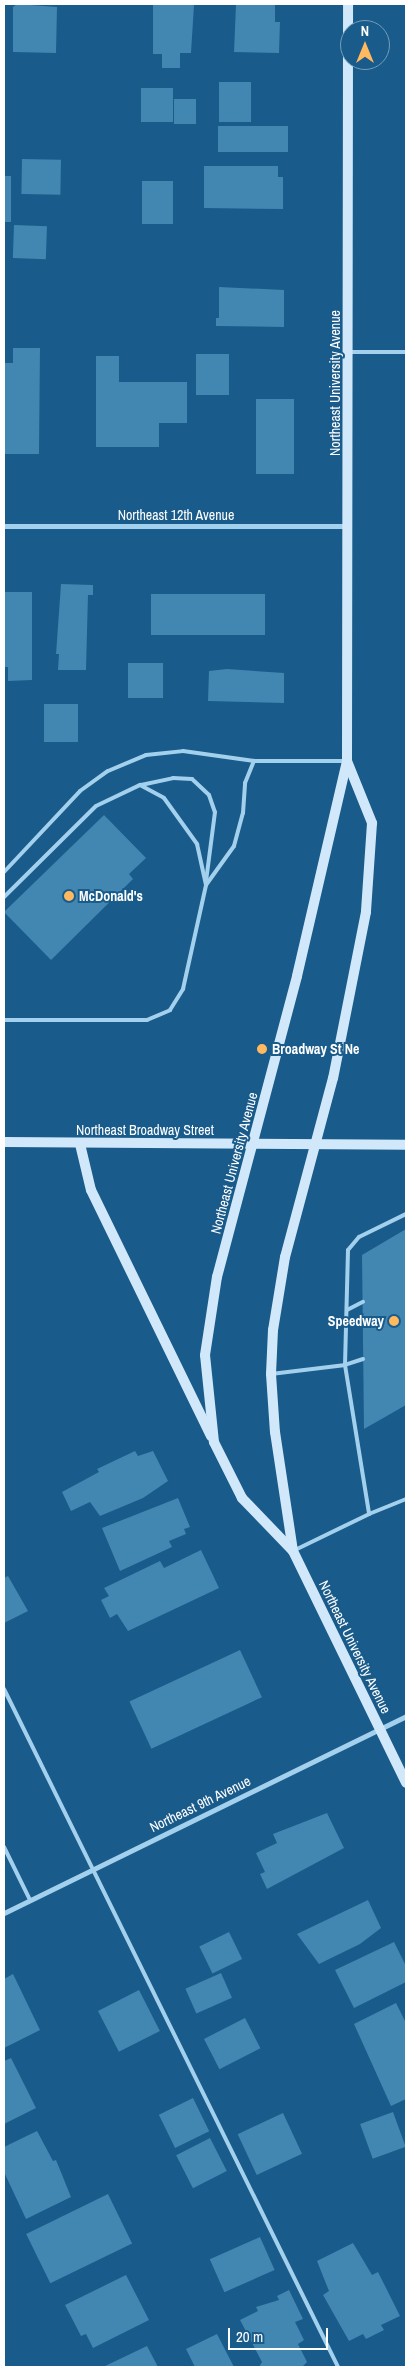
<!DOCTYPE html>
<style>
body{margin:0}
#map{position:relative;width:410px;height:2371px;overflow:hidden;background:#195b8a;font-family:"Archivo Narrow",sans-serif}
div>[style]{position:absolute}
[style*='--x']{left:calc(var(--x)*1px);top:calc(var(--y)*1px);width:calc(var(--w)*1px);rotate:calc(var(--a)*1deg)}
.building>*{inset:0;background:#4286b2;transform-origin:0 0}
.lane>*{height:4px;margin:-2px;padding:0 2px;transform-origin:2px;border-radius:2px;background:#a3d0ed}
.street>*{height:5px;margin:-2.5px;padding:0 2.5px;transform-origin:2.5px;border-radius:2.5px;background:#a3d0ed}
.secondary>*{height:10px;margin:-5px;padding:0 5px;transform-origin:5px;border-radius:5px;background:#d0e8f9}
.dots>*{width:14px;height:14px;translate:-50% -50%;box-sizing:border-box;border:2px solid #195b8a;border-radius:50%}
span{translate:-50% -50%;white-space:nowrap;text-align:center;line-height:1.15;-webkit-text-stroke:4px #195b8a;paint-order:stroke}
.street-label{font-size:14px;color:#fff}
.poi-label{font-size:14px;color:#fff;font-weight:700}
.left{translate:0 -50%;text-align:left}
.right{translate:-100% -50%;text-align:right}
.frame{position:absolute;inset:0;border:5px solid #fff;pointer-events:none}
.north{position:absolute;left:340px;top:20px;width:50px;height:50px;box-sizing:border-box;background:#195b8a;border:1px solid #759db9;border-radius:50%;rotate:0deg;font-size:14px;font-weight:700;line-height:20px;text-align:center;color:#fff}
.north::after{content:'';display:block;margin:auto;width:18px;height:22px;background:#ffb95f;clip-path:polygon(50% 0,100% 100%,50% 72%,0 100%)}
.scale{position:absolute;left:228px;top:2328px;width:100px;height:22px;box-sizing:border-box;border:2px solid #fff;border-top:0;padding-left:6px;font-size:15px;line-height:18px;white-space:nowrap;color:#fff;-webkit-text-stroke:4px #195b8a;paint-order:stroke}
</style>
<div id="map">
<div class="building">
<div style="clip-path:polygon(17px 4px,57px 7px,56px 53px,13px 52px,13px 7px)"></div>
<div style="clip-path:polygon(153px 4px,194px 5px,191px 53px,180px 53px,180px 68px,162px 68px,162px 54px,153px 54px)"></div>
<div style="clip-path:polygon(236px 4px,275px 4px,275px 22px,280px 22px,279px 53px,234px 52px)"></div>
<div style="left:219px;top:82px;width:32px;height:40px"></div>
<div style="left:141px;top:88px;width:32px;height:34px"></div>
<div style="left:174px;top:99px;width:22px;height:25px"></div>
<div style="left:218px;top:126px;width:70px;height:26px"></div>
<div style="left:22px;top:159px;width:39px;height:35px;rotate:1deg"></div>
<div style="clip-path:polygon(204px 166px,278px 166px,278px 177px,283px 177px,283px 209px,204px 208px)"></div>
<div style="left:4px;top:176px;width:7px;height:46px"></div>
<div style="left:142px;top:181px;width:31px;height:43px"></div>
<div style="left:14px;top:225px;width:33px;height:33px;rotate:2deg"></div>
<div style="clip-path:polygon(219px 287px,284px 290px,284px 327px,216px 326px,216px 318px,219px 318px)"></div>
<div style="clip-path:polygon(13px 348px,40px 348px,39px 454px,4px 454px,4px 363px,13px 363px)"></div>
<div style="left:196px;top:354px;width:33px;height:41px"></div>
<div style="clip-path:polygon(96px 356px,119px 356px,119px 382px,187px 382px,187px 423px,159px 423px,159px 447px,96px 447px)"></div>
<div style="left:256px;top:399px;width:38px;height:75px"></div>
<div style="clip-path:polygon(61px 584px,93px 585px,93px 595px,88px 595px,86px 670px,58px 670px,59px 654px,56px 654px)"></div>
<div style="clip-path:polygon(4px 592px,32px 592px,32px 680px,8px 681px,8px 667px,4px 667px)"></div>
<div style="left:151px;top:594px;width:114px;height:41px"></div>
<div style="left:128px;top:663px;width:35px;height:35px"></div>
<div style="clip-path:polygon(227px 669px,284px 673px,284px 703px,208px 701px,209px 671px)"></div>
<div style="left:44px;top:704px;width:34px;height:38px"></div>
<div style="clip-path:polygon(104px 815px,146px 858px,129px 874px,133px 879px,51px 960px,4px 912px)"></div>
<div style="clip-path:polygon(406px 1229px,406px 1405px,364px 1429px,362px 1255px)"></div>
<div style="clip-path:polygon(135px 1451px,138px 1456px,153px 1451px,168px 1481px,143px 1498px,100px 1516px,90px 1502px,71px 1511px,62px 1492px,99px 1472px,97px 1469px)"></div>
<div style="clip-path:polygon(178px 1498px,190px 1527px,184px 1529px,186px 1534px,169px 1541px,172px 1547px,120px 1571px,102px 1528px)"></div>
<div style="clip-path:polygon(201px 1550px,219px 1588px,128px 1631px,117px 1614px,110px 1618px,101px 1600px,109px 1596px,104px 1588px,160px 1561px,164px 1568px)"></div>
<div style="clip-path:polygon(8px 1576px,28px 1611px,4px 1623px,4px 1578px)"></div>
<div style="left:240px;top:1650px;width:52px;height:122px;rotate:65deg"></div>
<div style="clip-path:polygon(327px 1813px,344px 1848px,267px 1889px,260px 1874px,265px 1872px,256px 1853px,277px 1843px,273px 1834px)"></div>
<div style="clip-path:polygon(368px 1900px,381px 1928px,360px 1944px,319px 1964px,297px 1934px)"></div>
<div style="left:229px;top:1932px;width:30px;height:33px;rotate:64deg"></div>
<div style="clip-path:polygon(394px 1942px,406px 1966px,406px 1982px,354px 2008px,335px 1970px)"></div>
<div style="left:221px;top:1973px;width:27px;height:39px;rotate:66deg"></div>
<div style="clip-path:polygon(13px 1974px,40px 2030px,4px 2048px,4px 1979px)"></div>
<div style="left:139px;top:1990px;width:46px;height:46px;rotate:63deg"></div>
<div style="clip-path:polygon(396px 2003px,406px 2023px,406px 2099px,391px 2106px,354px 2024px)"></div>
<div style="left:245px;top:2018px;width:34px;height:46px;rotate:63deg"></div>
<div style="clip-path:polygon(11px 2058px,36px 2108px,4px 2124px,4px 2061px)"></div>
<div style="left:193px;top:2098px;width:37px;height:38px;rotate:64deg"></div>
<div style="left:393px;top:2112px;width:37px;height:35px;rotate:70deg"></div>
<div style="left:283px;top:2113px;width:45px;height:50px;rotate:65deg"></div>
<div style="clip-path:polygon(37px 2131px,53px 2161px,56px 2160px,71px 2197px,26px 2219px,4px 2172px,4px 2147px)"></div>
<div style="left:210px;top:2138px;width:37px;height:38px;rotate:63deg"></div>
<div style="left:108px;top:2194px;width:55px;height:91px;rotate:64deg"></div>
<div style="left:260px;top:2237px;width:36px;height:55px;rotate:66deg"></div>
<div style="clip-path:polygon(353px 2243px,372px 2275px,378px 2272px,400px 2316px,381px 2325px,384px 2330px,366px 2339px,363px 2334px,349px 2341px,323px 2295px,329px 2291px,317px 2261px)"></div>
<div style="clip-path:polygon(126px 2275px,149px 2320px,93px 2348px,86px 2334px,81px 2336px,65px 2305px)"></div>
<div style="clip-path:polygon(289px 2290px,303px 2319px,295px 2322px,304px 2340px,298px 2344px,307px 2362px,302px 2367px,259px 2367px,262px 2362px,240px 2320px,258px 2311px,256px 2307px,279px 2300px,277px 2296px)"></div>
<div style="clip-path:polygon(217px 2334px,234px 2367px,195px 2367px,186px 2349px)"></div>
<div style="clip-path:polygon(147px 2346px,158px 2367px,103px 2367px)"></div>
</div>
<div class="lane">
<div style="--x:348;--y:352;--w:58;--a:0"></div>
<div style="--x:141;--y:785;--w:33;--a:-12"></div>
<div style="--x:173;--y:778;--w:19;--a:3"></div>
<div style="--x:192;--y:779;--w:23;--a:43"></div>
<div style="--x:209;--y:795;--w:18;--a:71"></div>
<div style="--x:215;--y:812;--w:70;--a:97.4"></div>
<div style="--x:4;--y:872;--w:111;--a:-46.8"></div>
<div style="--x:80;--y:791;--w:34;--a:-36"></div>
<div style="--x:108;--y:771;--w:41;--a:-22.8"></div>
<div style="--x:146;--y:755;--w:37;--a:-6"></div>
<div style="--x:183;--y:751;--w:72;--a:8"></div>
<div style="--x:254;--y:761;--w:92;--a:0"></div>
<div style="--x:4;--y:897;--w:129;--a:-44.7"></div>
<div style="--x:96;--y:806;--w:49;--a:-25.5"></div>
<div style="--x:140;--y:785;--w:27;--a:28"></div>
<div style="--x:164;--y:798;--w:57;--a:54.3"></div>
<div style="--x:197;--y:844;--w:42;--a:77.6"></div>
<div style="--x:4;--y:1020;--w:143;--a:0"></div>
<div style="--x:147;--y:1020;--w:25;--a:-23"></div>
<div style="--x:170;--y:1010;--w:25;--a:-58"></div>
<div style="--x:183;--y:989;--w:107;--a:-77.5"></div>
<div style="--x:206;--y:885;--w:48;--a:-54.3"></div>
<div style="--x:234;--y:846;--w:34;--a:-75"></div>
<div style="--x:243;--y:813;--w:30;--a:-86"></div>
<div style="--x:245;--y:783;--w:24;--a:-68"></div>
<div style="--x:347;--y:1310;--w:18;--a:-27"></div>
<div style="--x:363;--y:1359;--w:19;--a:162"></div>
<div style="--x:345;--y:1365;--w:115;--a:-88.5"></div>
<div style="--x:348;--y:1250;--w:17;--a:-50"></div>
<div style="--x:359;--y:1237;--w:52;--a:-26.1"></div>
<div style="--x:271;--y:1374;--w:75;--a:-6.9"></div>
<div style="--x:345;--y:1365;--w:151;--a:80.8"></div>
<div style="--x:369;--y:1514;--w:40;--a:-22"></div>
<div style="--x:295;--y:1550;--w:82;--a:-25.9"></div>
<div style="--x:4;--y:1689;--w:756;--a:63.77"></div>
<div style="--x:4;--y:1847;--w:59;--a:63.9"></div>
</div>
<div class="street">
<div style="--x:4;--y:526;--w:344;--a:0"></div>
<div style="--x:4;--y:1913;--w:448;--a:-26.1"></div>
</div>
<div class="secondary">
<div style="--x:347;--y:761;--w:67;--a:68"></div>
<div style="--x:372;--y:823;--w:89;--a:93.9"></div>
<div style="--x:366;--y:912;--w:169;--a:101.2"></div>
<div style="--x:333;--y:1078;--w:185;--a:105"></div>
<div style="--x:285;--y:1257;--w:74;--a:99.3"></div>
<div style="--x:273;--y:1330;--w:44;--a:92.6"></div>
<div style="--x:271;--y:1374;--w:58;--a:86.1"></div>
<div style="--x:275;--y:1432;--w:120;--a:81.4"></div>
<div style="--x:293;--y:1551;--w:258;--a:64"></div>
<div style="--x:4;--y:1142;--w:402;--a:0.4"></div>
<div style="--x:80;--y:1144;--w:47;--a:76.6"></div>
<div style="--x:91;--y:1190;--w:274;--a:64"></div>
<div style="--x:293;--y:1551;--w:74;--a:-133.9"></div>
<div style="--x:242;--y:1498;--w:63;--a:-116.6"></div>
<div style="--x:214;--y:1442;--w:87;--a:-95.9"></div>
<div style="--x:205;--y:1355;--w:79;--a:-81.3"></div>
<div style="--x:217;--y:1277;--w:311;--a:-75.1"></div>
<div style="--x:297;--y:976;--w:221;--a:-76.9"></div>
<div style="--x:347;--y:761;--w:757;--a:-89.92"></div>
</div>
<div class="dots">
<div style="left:69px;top:896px;background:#ffb95f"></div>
<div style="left:262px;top:1049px;background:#ffb95f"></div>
<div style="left:394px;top:1321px;background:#ffb95f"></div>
</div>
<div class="street-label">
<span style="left:335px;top:383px;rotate:-90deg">Northeast University Avenue</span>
<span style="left:176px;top:515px">Northeast 12th Avenue</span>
<span style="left:145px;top:1130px">Northeast Broadway Street</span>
<span style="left:234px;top:1163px;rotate:-75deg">Northeast University Avenue</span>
<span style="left:355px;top:1647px;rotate:64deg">Northeast University Avenue</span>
<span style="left:200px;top:1804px;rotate:-26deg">Northeast 9th Avenue</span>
</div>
<div class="poi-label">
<span class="left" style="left:79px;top:896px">McDonald's</span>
<span class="left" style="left:272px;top:1049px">Broadway St Ne</span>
<span class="right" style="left:384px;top:1321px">Speedway</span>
</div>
<div class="frame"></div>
<div class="north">N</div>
<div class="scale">20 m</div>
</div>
